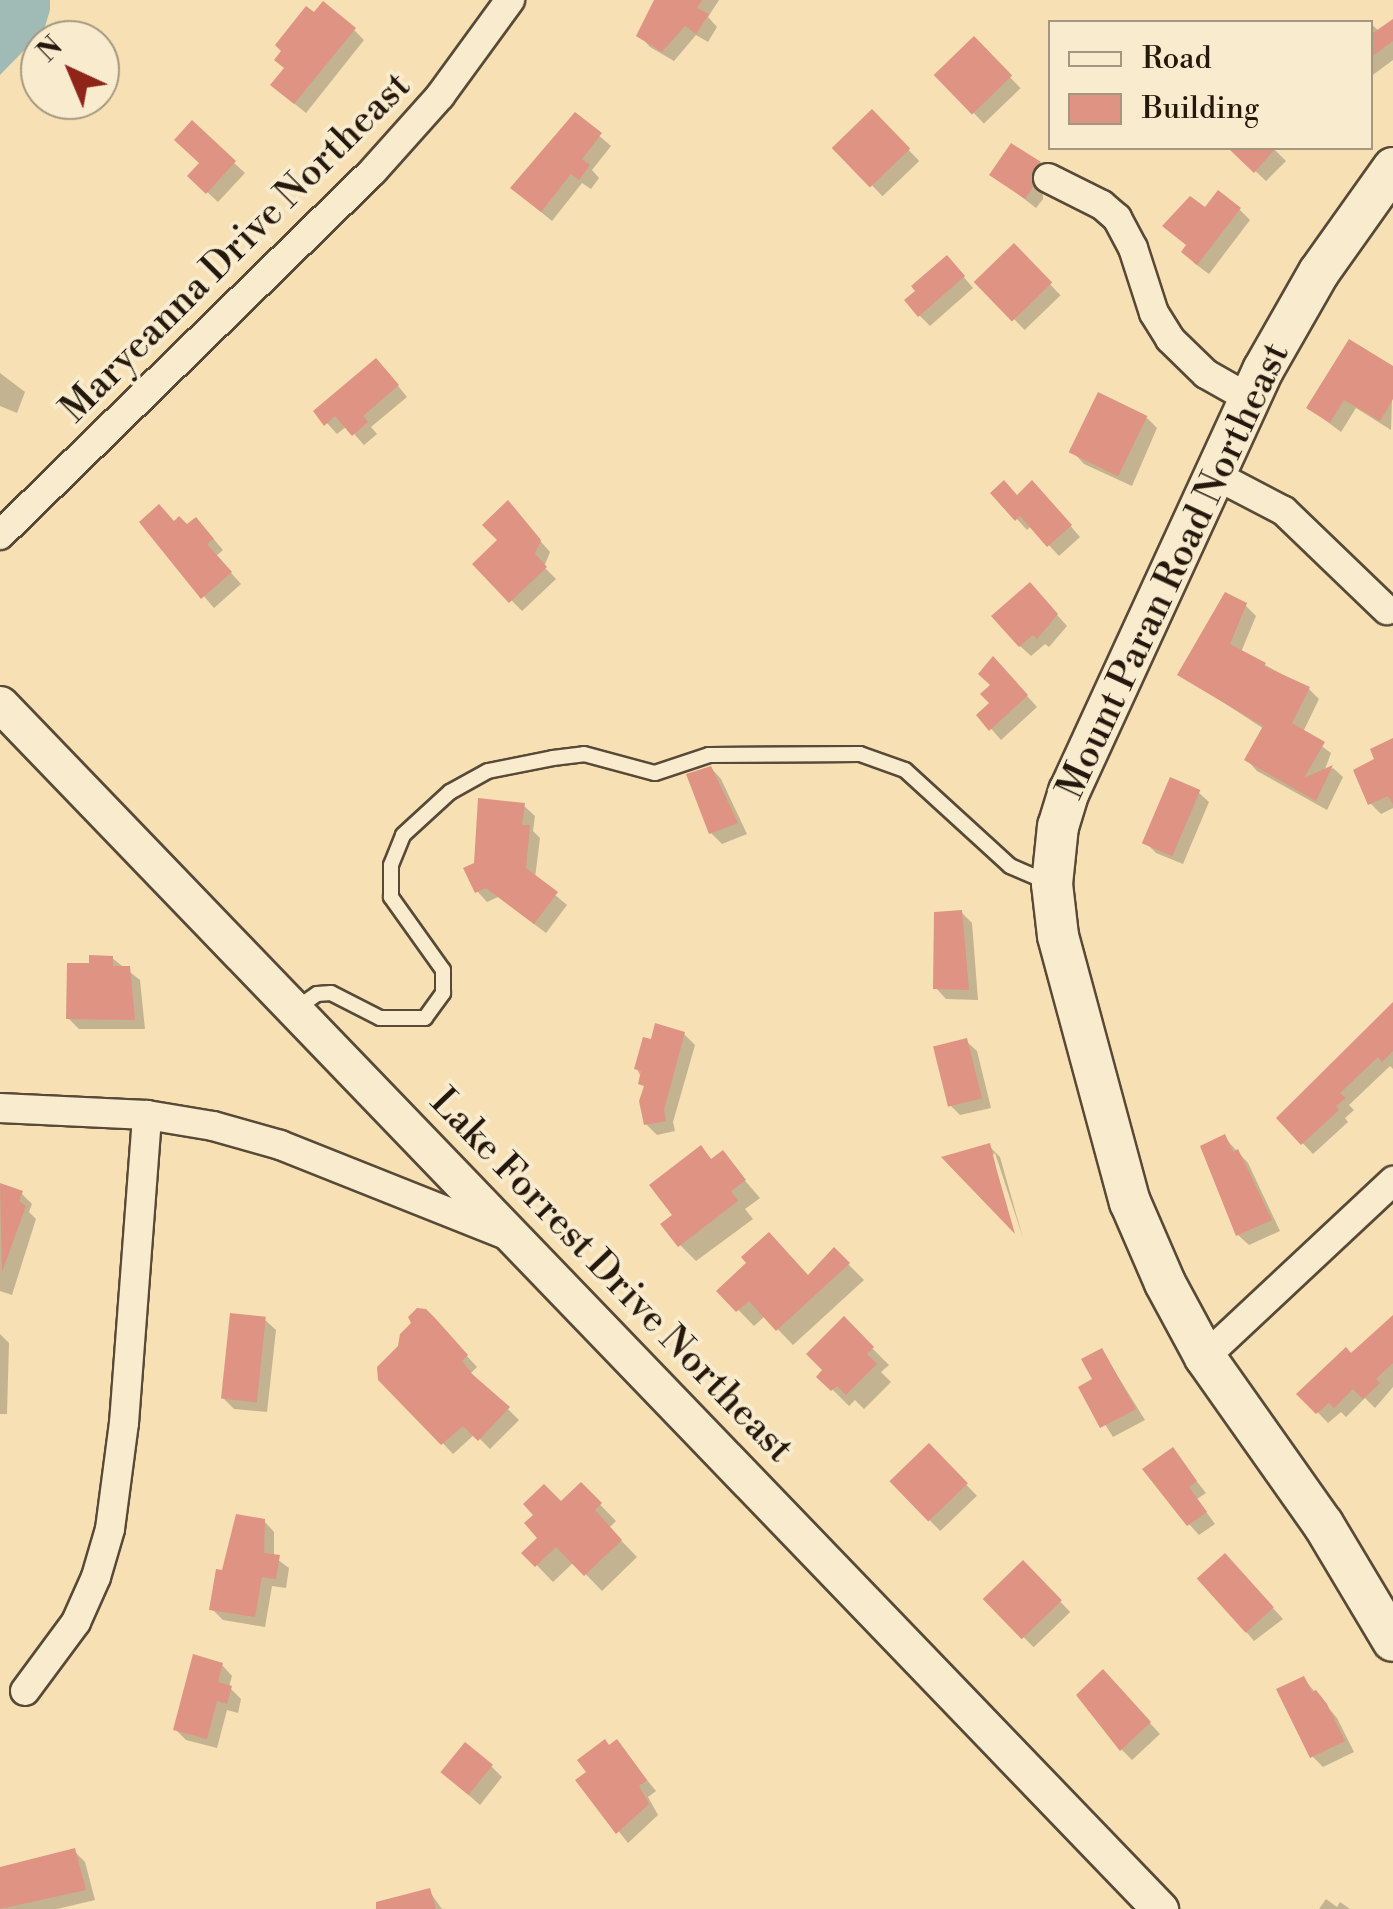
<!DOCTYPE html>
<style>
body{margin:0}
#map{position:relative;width:1393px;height:1909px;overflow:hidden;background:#f6e0b4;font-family:"Libre Bodoni",serif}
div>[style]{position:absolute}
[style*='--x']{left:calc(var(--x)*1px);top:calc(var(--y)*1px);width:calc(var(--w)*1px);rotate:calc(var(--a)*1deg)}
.water>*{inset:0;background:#a0bbb6}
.shadow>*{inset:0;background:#0003;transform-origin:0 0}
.building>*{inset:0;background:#df9383;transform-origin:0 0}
.roads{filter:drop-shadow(2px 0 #584a37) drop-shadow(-2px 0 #584a37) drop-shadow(0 2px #584a37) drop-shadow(0 -2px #584a37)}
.service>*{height:14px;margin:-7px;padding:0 7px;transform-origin:7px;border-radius:7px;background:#f9ebce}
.minor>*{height:28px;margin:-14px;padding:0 14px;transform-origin:14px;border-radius:14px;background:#f9ebce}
.tertiary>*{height:35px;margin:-17.5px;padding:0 17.5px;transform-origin:17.5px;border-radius:17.5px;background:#f9ebce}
.secondary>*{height:40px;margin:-20px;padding:0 20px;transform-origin:20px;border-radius:20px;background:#f9ebce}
span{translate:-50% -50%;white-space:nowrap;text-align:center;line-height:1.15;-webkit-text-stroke:8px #f9ebce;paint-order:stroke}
.street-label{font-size:38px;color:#24180d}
.legend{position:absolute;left:1048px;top:20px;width:325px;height:130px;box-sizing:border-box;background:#f9ebce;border:2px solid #a49781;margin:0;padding:12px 18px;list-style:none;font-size:30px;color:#24180d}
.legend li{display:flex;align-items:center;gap:20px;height:50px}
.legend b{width:50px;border:2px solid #a49781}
.north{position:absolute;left:20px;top:20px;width:100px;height:100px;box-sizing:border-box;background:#f9ebce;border:2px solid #a49781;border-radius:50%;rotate:316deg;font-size:28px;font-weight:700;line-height:40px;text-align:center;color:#24180d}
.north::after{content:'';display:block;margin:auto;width:35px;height:45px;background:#8f2418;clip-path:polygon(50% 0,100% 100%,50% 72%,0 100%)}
</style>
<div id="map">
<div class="water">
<div style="clip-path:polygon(0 0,50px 0,50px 10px,44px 30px,0 75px)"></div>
</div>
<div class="shadow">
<div style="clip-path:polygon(660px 0,719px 0,708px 17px,717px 27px,708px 42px,696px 35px,674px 61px,650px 47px,640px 36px)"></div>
<div style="clip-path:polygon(1393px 22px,1393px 60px,1370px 77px,1370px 23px,1380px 32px)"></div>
<div style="clip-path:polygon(354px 30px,364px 40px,306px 113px,284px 95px,287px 69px)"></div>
<div style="left:974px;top:40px;width:67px;height:51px;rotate:46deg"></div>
<div style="left:872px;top:112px;width:68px;height:51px;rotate:46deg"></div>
<div style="clip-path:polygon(575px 115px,611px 146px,592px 170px,599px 178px,591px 189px,582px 183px,552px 221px,524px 198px)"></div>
<div style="clip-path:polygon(192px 124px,245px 173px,218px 202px,190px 176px,202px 163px)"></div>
<div style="clip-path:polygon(1012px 146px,1049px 175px,1042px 182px,1043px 199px,1036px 208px,992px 174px)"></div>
<div style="clip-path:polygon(1231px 148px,1279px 148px,1275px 150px,1286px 161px,1266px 181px)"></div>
<div style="clip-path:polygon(1240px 210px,1250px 220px,1209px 274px,1194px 263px,1188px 246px,1165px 226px,1205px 211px)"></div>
<div style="left:1014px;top:247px;width:67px;height:50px;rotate:46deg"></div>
<div style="clip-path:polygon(957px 269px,973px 288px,930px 326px,919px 315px)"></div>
<div style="clip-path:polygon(1393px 369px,1391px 430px,1356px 408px,1341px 432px,1309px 408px)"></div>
<div style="clip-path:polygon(386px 371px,407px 397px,371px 427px,377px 434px,364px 445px,347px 426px,337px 434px,316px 411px)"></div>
<div style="clip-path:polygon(0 373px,25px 392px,17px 413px,0 406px)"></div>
<div style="clip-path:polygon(1147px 418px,1157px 428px,1132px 486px,1084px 464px,1074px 453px)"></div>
<div style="clip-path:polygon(1043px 494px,1080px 537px,1059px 556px,1031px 526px,1027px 530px,1017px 519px,1017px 497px)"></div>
<div style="clip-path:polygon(508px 504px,550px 552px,544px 567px,556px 579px,522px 611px,476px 564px,501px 540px)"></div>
<div style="clip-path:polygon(142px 523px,206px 530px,223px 550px,216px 556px,241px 584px,214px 608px)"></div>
<div style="clip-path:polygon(1040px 596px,1067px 626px,1049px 647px,1045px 644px,1031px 656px,1020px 646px)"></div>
<div style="clip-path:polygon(1245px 605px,1256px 616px,1241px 652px,1309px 689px,1319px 699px,1303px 732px,1331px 753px,1324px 772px,1333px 768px,1343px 777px,1327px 810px,1257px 771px,1247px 760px,1264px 729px,1180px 674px)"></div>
<div style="clip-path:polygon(1004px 670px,1037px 707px,1001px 740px,979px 715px,993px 703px,993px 686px)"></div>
<div style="clip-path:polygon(1393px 746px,1393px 808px,1381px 814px,1370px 803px)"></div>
<div style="clip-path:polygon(711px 768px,721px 779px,747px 834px,722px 844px,711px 833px)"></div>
<div style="clip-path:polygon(1198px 792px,1209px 802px,1183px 864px,1156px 853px,1145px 842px)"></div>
<div style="clip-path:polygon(524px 806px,535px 816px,533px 831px,540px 838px,535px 878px,567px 905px,546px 933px,498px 897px,487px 902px,477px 891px,476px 865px)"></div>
<div style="clip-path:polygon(961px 912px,972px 923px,978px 1000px,946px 999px,936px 988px)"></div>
<div style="clip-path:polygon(112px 958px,140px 980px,145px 1029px,79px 1029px,68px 1018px,92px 966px)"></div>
<div style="clip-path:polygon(1393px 1006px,1393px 1069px,1390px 1066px,1349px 1105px,1354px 1110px,1345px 1118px,1348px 1122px,1313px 1154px,1279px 1118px)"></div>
<div style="clip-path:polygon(684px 1034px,695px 1045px,673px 1122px,675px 1131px,657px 1135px,646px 1124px,646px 1088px,637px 1069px)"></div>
<div style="clip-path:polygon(966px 1041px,977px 1051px,991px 1108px,960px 1115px,949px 1104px)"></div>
<div style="clip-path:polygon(1224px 1137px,1248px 1163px,1280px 1231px,1249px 1245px,1238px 1235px)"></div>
<div style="clip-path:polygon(989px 1146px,1000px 1157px,1023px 1238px,995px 1153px,991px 1157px)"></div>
<div style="clip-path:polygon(700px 1148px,713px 1161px,722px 1154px,760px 1198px,745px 1209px,753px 1219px,696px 1261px,680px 1245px)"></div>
<div style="clip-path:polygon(0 1186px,22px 1194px,32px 1204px,29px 1212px,36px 1219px,12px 1295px,0 1291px)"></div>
<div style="clip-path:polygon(834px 1250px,864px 1280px,793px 1345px,765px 1316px,754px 1326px,720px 1291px,750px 1263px,809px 1278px)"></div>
<div style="clip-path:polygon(1393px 1319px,1393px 1387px,1375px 1408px,1365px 1398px,1346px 1417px,1341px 1412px,1328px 1423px,1300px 1394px)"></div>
<div style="clip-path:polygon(265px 1320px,276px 1330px,267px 1412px,234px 1409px,223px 1398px)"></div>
<div style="clip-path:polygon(844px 1320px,889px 1365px,881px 1372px,891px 1382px,864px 1409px,855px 1400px,849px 1406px,820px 1377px)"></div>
<div style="clip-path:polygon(436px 1323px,477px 1367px,471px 1373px,519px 1420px,490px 1449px,475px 1434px,453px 1454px,381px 1378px,400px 1347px)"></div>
<div style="clip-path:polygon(0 1334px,9px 1343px,7px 1414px,0 1414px)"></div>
<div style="clip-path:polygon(1102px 1351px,1145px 1420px,1113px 1437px,1082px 1388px,1095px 1380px)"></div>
<div style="left:929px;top:1446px;width:69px;height:51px;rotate:46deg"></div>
<div style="clip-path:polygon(1172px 1450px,1206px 1493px,1197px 1499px,1215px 1524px,1199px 1535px,1189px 1524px)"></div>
<div style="clip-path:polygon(581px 1485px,616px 1521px,609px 1528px,637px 1557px,602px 1591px,574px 1562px,553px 1582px,525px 1553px,541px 1538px,537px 1515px,561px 1504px)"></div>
<div style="clip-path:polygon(264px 1521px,274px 1532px,274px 1557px,289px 1568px,286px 1588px,272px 1586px,265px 1627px,223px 1620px,212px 1609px,224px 1573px)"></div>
<div style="left:1023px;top:1563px;width:68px;height:51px;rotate:46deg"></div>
<div style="clip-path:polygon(1235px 1566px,1283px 1619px,1254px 1641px,1199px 1577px)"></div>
<div style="clip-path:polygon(222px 1665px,232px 1676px,229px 1687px,241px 1699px,238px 1713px,227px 1710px,217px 1748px,186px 1740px,175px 1729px)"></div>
<div style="clip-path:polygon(1304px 1679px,1337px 1718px,1354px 1752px,1323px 1767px,1312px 1756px)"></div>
<div style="clip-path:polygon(1113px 1683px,1160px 1734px,1132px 1760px,1121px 1749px)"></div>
<div style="clip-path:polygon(617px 1743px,656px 1791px,648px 1797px,658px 1815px,628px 1843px,579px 1781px)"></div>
<div style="clip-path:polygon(491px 1766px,502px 1777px,480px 1805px,456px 1784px)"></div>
<div style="clip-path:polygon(74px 1851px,85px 1862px,95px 1900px,57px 1909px,0 1909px,0 1869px)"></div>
<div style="clip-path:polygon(429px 1891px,442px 1909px,413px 1909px)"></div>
<div style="clip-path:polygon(1326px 1899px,1337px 1907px,1340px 1902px,1350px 1909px,1319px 1909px)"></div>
</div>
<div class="building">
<div style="clip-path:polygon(654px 0,702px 0,697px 8px,709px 14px,696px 34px,685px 26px,662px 52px,636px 36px)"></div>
<div style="clip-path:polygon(323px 1px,356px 28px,294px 104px,270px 85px,284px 68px,274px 60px,281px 51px,275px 45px,306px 6px,314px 12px)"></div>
<div style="clip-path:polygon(1393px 19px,1393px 41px,1370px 58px,1370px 35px)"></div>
<div style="left:974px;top:36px;width:55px;height:56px;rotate:46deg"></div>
<div style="left:872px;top:109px;width:55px;height:56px;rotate:46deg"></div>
<div style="clip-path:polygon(575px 112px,602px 133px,582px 159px,590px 165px,579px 180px,571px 174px,541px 212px,510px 188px)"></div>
<div style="clip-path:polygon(192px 120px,236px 161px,206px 194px,187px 176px,199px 163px,174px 140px)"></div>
<div style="clip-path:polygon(1011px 143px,1041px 162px,1032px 171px,1033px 187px,1025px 199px,989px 175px)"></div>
<div style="clip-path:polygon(1228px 148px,1276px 148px,1254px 173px)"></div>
<div style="clip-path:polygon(1218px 190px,1241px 208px,1197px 265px,1181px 252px,1186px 245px,1162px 226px,1190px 196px,1205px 207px)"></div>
<div style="left:1014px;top:243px;width:55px;height:56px;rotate:46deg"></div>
<div style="clip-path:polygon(947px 255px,965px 276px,918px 317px,904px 300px,915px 291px,911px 286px)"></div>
<div style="clip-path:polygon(1349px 339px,1393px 366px,1393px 399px,1380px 421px,1344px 400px,1330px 423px,1306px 408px)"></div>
<div style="clip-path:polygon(376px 358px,399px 385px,363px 416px,368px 422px,352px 436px,335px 416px,324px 426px,313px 411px)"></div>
<div style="left:1098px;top:392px;width:55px;height:67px;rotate:26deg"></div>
<div style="clip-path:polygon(1004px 480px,1017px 495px,1032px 480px,1072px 525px,1047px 547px,1020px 516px,1015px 521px,990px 493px)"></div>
<div style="clip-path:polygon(508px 500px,541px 540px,535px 554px,547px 567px,509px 603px,472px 564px,497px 540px,482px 525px)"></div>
<div style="clip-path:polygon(159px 504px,174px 521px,179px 516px,187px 524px,196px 517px,214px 539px,207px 544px,232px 572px,201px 599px,139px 522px)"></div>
<div style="clip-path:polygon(1030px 582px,1058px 614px,1037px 639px,1033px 635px,1019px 647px,991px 616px)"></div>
<div style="clip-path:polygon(1225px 592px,1247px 603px,1230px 644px,1266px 663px,1264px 666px,1310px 687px,1292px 723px,1325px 742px,1304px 778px,1333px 765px,1316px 801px,1244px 760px,1263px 726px,1177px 675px)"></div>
<div style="clip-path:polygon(993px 656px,1028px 695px,989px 731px,976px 715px,989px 703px,980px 694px,990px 685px,978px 674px)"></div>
<div style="clip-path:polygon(1393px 738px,1393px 804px,1388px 796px,1368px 805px,1353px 770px,1374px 759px,1370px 749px)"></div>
<div style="clip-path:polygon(711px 766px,738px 823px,709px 834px,686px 774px)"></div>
<div style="left:1170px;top:777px;width:33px;height:72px;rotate:23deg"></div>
<div style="clip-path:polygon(478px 798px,525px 803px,522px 825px,530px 825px,526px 868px,558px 892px,534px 924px,486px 888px,475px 893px,463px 868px,474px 863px)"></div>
<div style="clip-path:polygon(962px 910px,969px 990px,933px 989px,934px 912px)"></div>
<div style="clip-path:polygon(89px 955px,113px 956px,113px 966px,130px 966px,135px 1020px,66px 1019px,67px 963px,89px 963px)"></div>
<div style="clip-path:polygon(1393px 1002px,1393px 1051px,1382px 1062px,1378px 1057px,1340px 1093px,1346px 1098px,1336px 1106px,1339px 1110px,1301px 1145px,1276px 1118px)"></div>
<div style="clip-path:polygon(655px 1023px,685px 1032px,664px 1110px,666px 1121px,644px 1125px,639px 1101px,644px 1086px,638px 1084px,641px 1071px,634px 1069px,643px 1037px,651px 1039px)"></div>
<div style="left:967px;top:1038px;width:62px;height:35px;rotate:76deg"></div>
<div style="clip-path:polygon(1225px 1134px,1233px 1152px,1238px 1149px,1272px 1220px,1236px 1236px,1200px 1146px)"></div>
<div style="clip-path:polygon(990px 1143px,997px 1171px,1015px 1234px,941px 1157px)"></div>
<div style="clip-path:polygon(701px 1145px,711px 1159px,723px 1150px,746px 1180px,731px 1191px,738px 1201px,678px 1247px,660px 1224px,672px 1215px,649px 1185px)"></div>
<div style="clip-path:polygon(0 1183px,23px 1191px,19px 1201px,26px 1206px,2px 1272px)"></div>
<div style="clip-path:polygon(769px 1232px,808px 1275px,834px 1247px,850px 1263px,776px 1331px,749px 1301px,736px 1312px,716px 1291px,746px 1263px,741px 1257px)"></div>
<div style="clip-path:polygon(417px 1308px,426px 1309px,435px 1318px,468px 1355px,462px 1361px,472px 1374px,510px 1407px,478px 1441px,463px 1426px,441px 1445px,378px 1380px,377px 1367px,398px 1346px,400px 1334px,411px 1323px,408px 1317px)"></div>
<div style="left:230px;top:1313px;width:36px;height:86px;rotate:6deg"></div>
<div style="clip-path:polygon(1393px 1315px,1393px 1363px,1376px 1379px,1380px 1383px,1363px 1399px,1353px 1389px,1334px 1408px,1329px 1403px,1316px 1414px,1296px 1394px,1346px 1347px,1351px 1353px)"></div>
<div style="clip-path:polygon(844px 1316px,874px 1347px,867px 1354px,877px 1364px,846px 1395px,837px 1386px,831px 1391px,816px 1377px,822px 1370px,806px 1354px)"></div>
<div style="clip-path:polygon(1102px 1348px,1136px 1409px,1100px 1428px,1078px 1387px,1092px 1379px,1081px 1359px)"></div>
<div style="left:929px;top:1443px;width:56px;height:55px;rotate:46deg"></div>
<div style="clip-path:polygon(1173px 1447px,1197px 1481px,1189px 1487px,1207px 1512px,1187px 1526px,1142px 1469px)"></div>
<div style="clip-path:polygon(581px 1482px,602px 1503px,595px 1510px,622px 1540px,584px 1576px,556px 1547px,535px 1567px,521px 1553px,537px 1538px,524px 1523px,533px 1515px,523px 1504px,544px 1484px,561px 1501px)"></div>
<div style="clip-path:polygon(236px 1514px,265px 1519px,264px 1553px,280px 1555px,276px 1579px,262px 1577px,255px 1617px,209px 1610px,216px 1569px,222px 1570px)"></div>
<div style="left:1225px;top:1553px;width:73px;height:38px;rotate:48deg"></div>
<div style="left:1023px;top:1560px;width:56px;height:56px;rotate:46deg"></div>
<div style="clip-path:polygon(193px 1654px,223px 1663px,218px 1682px,232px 1686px,227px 1704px,217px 1701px,207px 1739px,173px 1730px)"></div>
<div style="clip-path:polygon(1103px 1669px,1151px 1722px,1120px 1751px,1076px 1695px)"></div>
<div style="clip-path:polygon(1304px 1676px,1312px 1692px,1316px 1690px,1327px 1704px,1345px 1741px,1310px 1758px,1276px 1689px)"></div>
<div style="clip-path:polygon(605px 1739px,609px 1745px,617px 1739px,647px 1780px,639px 1786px,649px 1804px,616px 1834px,575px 1780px,586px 1772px,577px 1760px)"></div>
<div style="left:465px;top:1742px;width:36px;height:39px;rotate:39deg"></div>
<div style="clip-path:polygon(75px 1848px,86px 1890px,0 1909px,0 1867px)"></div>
<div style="clip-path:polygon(430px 1888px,436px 1909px,376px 1909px,376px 1902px)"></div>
</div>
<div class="roads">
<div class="service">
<div style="--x:297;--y:1008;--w:24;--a:-35"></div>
<div style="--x:317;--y:994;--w:14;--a:-4"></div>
<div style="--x:331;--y:993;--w:55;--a:27"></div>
<div style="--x:380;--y:1018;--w:45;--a:0"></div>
<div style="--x:425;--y:1018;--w:31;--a:-54"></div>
<div style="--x:443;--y:993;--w:23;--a:-90"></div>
<div style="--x:443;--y:970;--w:90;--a:-125.5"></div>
<div style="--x:391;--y:897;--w:32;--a:-90"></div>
<div style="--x:391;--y:865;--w:32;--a:-68"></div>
<div style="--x:403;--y:835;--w:64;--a:-42.5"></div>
<div style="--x:450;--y:792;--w:43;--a:-28.9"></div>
<div style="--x:488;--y:771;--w:66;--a:-11.3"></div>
<div style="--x:553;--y:758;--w:31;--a:-7"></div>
<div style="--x:584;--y:754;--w:73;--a:15"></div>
<div style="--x:655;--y:773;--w:57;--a:-18.4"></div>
<div style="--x:709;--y:755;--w:151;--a:-0.4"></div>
<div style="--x:860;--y:754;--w:48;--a:19.6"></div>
<div style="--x:905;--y:770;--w:142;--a:42.4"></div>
<div style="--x:1010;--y:866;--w:40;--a:23.4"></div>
</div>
<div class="minor">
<div style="--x:1048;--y:178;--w:60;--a:26.6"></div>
<div style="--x:1102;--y:205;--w:20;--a:41"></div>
<div style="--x:1117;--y:218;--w:34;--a:62"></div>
<div style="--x:1133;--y:248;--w:68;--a:72.1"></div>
<div style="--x:1154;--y:313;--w:31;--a:58"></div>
<div style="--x:1170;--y:339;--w:50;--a:44.2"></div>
<div style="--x:1206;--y:374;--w:51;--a:29.6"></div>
<div style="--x:1215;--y:475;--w:78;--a:27.6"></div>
<div style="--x:1284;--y:511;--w:143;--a:43.9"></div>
<div style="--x:0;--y:535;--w:521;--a:-44.3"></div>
<div style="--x:373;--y:171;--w:101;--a:-48.2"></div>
<div style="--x:440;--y:96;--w:119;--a:-53.9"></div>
<div style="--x:0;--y:1108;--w:147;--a:2.7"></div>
<div style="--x:147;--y:1115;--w:67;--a:9.5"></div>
<div style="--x:213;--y:1126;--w:70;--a:15.8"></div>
<div style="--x:280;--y:1145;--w:243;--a:21.7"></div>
<div style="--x:1205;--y:1357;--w:258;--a:-43.1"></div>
<div style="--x:25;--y:1691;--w:86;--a:-53.5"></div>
<div style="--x:76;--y:1622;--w:49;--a:-66"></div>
<div style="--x:96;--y:1577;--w:50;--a:-73.7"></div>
<div style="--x:110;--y:1529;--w:107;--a:-82.5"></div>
<div style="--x:124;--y:1423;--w:309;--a:-85.7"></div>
</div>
<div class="tertiary">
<div style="--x:0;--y:704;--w:1673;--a:46.09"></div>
</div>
<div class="secondary">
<div style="--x:1393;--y:168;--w:128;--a:125.4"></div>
<div style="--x:1319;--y:272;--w:113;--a:119.7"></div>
<div style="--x:1263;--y:370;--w:464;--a:114.7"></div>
<div style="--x:1069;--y:791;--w:37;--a:107"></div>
<div style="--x:1058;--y:826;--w:58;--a:95.9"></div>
<div style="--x:1052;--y:884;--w:52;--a:83.4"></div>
<div style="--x:1058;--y:936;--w:276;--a:74.9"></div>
<div style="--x:1130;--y:1202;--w:88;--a:66.6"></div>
<div style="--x:1165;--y:1283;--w:84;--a:61.6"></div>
<div style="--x:1205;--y:1357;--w:204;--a:54.8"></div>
<div style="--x:1323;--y:1524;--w:136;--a:59.1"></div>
</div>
</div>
<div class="street-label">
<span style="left:236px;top:248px;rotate:-45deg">Maryeanna Drive Northeast</span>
<span style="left:1174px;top:571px;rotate:-65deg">Mount Paran Road Northeast</span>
<span style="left:611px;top:1276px;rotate:46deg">Lake Forrest Drive Northeast</span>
</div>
<ul class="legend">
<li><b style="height:12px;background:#f9ebce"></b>Road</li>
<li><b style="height:28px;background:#df9383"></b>Building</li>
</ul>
<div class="north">N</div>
</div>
